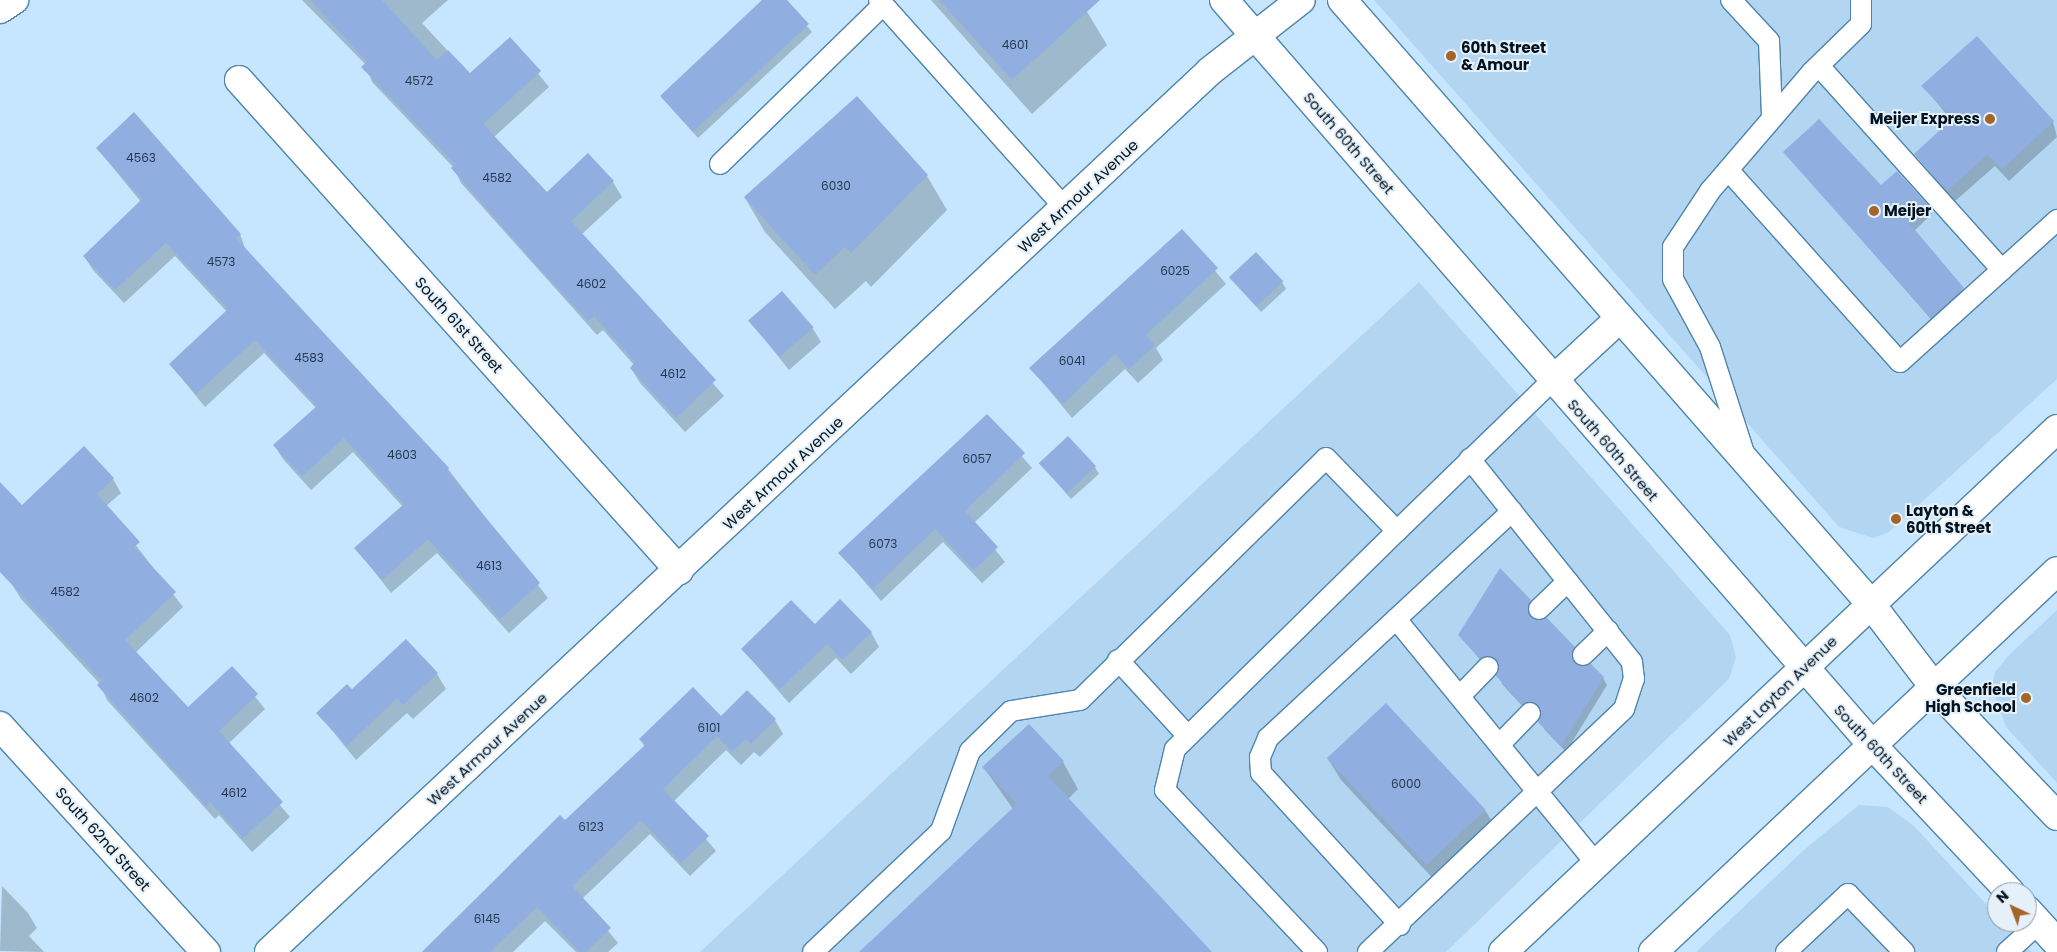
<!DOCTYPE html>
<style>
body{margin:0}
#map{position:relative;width:2057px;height:952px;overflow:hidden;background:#c6e6ff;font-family:Poppins,sans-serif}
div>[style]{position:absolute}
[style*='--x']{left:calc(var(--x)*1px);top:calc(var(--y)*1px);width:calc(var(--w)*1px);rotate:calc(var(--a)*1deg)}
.built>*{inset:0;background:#b2d6f2}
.shadow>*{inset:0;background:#0003}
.building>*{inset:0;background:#91aee0;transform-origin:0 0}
.roads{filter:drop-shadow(1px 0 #5184aa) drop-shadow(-1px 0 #5184aa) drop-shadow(0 1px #5184aa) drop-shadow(0 -1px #5184aa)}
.service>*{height:20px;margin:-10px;padding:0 10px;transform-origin:10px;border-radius:10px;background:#fff}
.minor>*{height:28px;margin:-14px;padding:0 14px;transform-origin:14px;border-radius:14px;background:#fff}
.tertiary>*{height:28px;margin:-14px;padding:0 14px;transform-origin:14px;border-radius:14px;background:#fff}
.secondary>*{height:28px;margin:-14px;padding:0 14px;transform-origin:14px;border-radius:14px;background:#fff}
.motorway>*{height:28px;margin:-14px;padding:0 14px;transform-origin:14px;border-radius:14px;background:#fff}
.dots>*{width:14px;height:14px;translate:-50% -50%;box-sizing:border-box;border:2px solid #e5f0f8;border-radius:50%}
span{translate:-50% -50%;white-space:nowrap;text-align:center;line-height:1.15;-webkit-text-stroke:4px #e5f0f8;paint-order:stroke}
.number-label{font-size:12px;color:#243950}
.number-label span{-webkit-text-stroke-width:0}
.poi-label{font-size:15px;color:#001220;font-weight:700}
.left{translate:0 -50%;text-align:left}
.right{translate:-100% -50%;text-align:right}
.street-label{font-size:15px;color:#001220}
.north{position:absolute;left:1987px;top:882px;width:50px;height:50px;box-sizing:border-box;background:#e5f0f8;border:1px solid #8997a2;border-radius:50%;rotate:317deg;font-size:14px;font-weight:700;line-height:20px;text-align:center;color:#001220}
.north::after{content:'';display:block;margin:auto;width:18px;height:22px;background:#a2652a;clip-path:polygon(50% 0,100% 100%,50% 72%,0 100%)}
</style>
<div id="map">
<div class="built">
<div style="clip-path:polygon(1374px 0,2057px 0,2057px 379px,1889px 532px,1873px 538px,1839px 527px)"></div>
<div style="clip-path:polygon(1419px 282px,1730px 635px,1736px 657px,1729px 679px,1446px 952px,700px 952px)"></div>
<div style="clip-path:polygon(2057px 610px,2057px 783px,2006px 727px,1992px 687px,1995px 672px,2009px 655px)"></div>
<div style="clip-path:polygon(1859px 805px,1888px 807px,1914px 826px,1997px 916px,1997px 922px,2003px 922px,2031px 952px,1696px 952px,1805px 849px)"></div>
</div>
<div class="shadow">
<div style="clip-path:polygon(302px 0,448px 0,422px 23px,470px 75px,510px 39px,549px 87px,494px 137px,547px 194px,587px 154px,613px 182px,622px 197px,582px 234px,724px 396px,685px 432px,640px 383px,631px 368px,634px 365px,603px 330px,597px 335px,461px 183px,454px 168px,372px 82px,366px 65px)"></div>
<div style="clip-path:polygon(764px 0,785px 0,812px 32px,698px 138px,661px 96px)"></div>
<div style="clip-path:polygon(931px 0,1080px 0,1107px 45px,1032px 114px)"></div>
<div style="clip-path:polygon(1977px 37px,2053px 122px,2057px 137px,2009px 181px,1995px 166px,1954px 202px,1916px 155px,1952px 121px,1923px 86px)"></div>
<div style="clip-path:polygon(97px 148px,240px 234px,246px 251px,448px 469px,548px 598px,509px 633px,437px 553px,391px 593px,356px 548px,403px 507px,353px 452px,311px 490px,283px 459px,274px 445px,316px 408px,264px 353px,205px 407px,170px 364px,227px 312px,175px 256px,124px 303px,93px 270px,84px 256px,141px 202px)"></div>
<div style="clip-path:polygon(1785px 152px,1881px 187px,1897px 172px,1932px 214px,1914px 231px,1967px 296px,1936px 325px)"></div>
<div style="clip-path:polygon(927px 176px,947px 210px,871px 287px,866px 281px,835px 309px,765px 232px,745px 198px)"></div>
<div style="clip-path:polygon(1182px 231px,1226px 284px,1156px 348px,1163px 360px,1138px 383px,1125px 369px,1072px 418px,1031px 368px)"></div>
<div style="clip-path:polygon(1231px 277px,1282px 282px,1286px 289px,1261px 312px)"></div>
<div style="clip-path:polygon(750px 321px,812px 327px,821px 342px,789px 370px)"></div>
<div style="clip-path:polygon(987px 416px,1032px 468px,974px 523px,1005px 562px,982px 583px,943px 542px,881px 601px,840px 553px)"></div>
<div style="clip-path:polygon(1041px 464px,1095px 467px,1099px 474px,1071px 499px)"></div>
<div style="clip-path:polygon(113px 479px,121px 493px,106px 506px,183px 607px,135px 653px,188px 709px,232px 668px,265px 709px,228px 744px,290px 817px,252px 852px,219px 815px,215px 819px,107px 700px,100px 684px,21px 599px,0 565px,0 484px,22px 507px)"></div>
<div style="clip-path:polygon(1530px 601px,1534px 618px,1574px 647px,1578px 664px,1603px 678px,1607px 685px,1566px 752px,1544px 729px,1540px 712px,1527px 711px,1502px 684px,1498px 666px,1485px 666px,1460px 635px)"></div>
<div style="clip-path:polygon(815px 625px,871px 632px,879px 647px,851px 674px,836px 658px,789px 703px,742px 649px)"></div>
<div style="clip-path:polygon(437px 674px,446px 689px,413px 719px,407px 713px,356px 760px,318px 713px,352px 691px)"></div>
<div style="clip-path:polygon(721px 717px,775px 720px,783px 734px,760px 757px,754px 752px,741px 765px,726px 750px,674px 801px,716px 851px,690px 876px,650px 834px,582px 899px,618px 943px,608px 952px,576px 952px,545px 921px,513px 952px,422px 952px,560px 817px,565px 822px,645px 747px,640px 739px)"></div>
<div style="clip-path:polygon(1029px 726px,1063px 762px,1078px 789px,1068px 799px,1211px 952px,860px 952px,1013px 809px,984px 768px)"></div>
<div style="clip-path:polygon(1328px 759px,1485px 810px,1498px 831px,1440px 886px,1341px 780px)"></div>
<div style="clip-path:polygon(2px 886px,28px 913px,37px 928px,29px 936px,44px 952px,0 951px)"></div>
</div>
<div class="building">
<div style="clip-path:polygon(310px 0,382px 0,437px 60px,448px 50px,470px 73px,510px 37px,541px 71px,483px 124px,547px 192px,588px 153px,614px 181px,571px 221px,716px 380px,676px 418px,630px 368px,635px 362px,594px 316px,588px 321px,537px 266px,451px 168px,455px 164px,361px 67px,367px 62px)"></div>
<div style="clip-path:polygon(762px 0,787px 0,809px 24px,693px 132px,660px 96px)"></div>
<div style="clip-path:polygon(939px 0,1100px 0,1012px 80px)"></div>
<div style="clip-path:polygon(1977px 36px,2054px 121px,2002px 169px,1987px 155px,1947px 191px,1914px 154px,1953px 118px,1921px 86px)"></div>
<div style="clip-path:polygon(857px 96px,928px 175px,851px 253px,845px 247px,815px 275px,744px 197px)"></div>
<div style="clip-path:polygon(134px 112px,241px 234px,236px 238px,449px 468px,447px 471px,540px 583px,500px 619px,428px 539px,382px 580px,354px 548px,404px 504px,344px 438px,302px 476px,273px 445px,317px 406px,255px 340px,196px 394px,169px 364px,228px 309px,166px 243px,115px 290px,83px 256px,142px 199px,96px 148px)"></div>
<div style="clip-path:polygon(1819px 119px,1881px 185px,1897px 171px,1929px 206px,1910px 224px,1964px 288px,1931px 318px,1783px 152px)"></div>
<div style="clip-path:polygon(1182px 229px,1218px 268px,1146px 335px,1155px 345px,1129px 369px,1115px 354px,1063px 404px,1029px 368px)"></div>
<div style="left:1256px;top:252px;width:40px;height:37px;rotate:47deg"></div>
<div style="left:782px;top:291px;width:48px;height:45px;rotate:49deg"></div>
<div style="clip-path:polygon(987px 414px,1025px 453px,965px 511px,998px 547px,974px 570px,935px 529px,873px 589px,838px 553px)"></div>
<div style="left:1068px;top:436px;width:41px;height:40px;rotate:47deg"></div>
<div style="clip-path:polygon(84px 446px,114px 478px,97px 494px,140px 542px,134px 547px,176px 592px,125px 640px,188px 707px,232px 666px,258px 694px,219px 731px,283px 802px,243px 838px,210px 802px,206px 806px,97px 685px,102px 681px,0 572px,0 482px,22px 505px)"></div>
<div style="clip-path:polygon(1500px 568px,1531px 600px,1530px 617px,1547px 618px,1575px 647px,1574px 663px,1591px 664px,1604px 677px,1561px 746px,1538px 722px,1539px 705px,1522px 704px,1496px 676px,1497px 659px,1480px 659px,1458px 635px)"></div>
<div style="clip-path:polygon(840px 599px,872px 632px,842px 660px,827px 644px,780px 689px,741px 649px,791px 600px,815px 624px)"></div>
<div style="clip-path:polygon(406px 639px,438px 673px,403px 705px,397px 698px,347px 746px,316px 713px,347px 684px,352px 689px)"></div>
<div style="clip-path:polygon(693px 687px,721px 716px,747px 690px,776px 719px,751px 744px,746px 739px,732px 752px,717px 736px,663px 789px,709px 836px,681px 863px,641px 820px,572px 886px,611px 928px,586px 952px,580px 952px,537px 907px,490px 952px,422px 952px,560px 815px,565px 820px,645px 745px,639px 739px)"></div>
<div style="left:1386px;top:703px;width:146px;height:81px;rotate:47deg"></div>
<div style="clip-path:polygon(1029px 724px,1064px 761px,1048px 776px,1212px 952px,859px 952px,1017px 804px,982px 767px)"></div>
</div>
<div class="roads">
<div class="service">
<div style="--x:879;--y:0;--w:279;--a:48.2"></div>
<div style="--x:1731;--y:0;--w:56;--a:47.2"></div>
<div style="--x:1769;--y:41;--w:75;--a:87.7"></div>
<div style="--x:1819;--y:66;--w:274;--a:48.1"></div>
<div style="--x:720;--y:164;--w:228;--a:-44.3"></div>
<div style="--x:1729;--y:171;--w:256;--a:48.2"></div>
<div style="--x:1900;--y:362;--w:212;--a:-42.1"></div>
<div style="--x:1745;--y:456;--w:114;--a:-107.8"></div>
<div style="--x:1710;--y:347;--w:77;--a:-118.6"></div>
<div style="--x:1673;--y:279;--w:32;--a:-90"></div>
<div style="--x:1673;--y:247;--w:67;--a:-56.5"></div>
<div style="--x:1710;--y:191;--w:155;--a:-49.4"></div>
<div style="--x:1811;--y:73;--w:70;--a:-44.4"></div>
<div style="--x:1861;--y:24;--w:24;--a:-90"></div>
<div style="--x:1539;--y:609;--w:40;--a:-44"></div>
<div style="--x:1396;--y:619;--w:318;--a:50.7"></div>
<div style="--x:1583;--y:655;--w:35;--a:-44"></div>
<div style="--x:1118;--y:660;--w:103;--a:47.4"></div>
<div style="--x:1460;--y:696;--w:40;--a:-46"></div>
<div style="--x:1500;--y:744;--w:43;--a:-45.9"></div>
<div style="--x:1400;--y:925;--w:206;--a:-132.4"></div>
<div style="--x:1261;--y:773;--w:16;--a:-94"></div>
<div style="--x:1260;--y:757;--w:21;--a:-67"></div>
<div style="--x:1268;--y:738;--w:333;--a:-42.9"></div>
<div style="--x:813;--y:952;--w:176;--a:-43.4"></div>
<div style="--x:941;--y:831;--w:85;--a:-70.1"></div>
<div style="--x:970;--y:751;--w:57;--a:-44.3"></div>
<div style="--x:1011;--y:711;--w:70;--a:-9.1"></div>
<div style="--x:1080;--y:700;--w:345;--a:-44.5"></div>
<div style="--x:1326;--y:458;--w:102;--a:45.8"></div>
<div style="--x:1397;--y:531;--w:217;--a:-44.1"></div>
<div style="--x:1317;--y:952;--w:222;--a:-133.2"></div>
<div style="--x:1165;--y:790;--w:42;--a:-76.3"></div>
<div style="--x:1175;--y:749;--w:311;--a:-44.5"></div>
<div style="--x:1368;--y:952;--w:353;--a:-43.5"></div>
<div style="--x:1624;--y:709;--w:32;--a:-72"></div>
<div style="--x:1634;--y:679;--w:17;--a:-97"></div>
<div style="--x:1632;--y:662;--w:260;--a:-128.6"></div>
<div style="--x:1786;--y:952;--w:85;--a:-43.1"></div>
<div style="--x:1848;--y:894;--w:81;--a:46"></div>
<div style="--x:2007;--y:952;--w:43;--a:-42.2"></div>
</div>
<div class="minor">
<div style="--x:239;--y:80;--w:659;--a:48.08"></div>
<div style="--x:0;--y:726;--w:306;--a:47.7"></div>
<div style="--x:269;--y:952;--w:1289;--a:-43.11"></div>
<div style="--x:1210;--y:71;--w:115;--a:-38"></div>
</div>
<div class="tertiary">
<div style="--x:1934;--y:687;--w:178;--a:46.4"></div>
<div style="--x:1874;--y:747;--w:199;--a:46.8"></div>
<div style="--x:2027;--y:910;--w:45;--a:47.7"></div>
</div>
<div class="secondary">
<div style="--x:1224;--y:0;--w:990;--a:48.97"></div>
<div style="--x:1342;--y:0;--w:801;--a:48.79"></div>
<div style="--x:1870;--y:603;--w:106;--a:52.7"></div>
<div style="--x:1553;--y:380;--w:91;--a:-42.8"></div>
<div style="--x:1503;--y:952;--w:762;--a:-43.35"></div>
<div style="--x:1653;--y:952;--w:555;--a:-43.32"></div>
</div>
<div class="motorway">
<div style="--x:0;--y:9;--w:17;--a:-33"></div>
</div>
</div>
<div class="dots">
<div style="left:1451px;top:56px;background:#a2652a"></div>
<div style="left:1990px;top:119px;background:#a2652a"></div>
<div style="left:1874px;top:211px;background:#a2652a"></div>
<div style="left:1896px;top:519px;background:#a2652a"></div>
<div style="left:2026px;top:698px;background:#a2652a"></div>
</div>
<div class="number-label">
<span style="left:1015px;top:45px">4601</span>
<span style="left:419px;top:81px">4572</span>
<span style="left:141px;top:158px">4563</span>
<span style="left:497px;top:178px">4582</span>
<span style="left:836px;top:186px">6030</span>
<span style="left:221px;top:262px">4573</span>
<span style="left:1175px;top:271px">6025</span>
<span style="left:591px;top:284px">4602</span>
<span style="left:309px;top:358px">4583</span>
<span style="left:1072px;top:361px">6041</span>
<span style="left:673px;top:374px">4612</span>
<span style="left:402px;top:455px">4603</span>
<span style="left:977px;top:459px">6057</span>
<span style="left:883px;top:544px">6073</span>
<span style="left:489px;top:566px">4613</span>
<span style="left:65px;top:592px">4582</span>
<span style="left:144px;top:698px">4602</span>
<span style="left:709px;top:728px">6101</span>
<span style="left:1406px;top:784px">6000</span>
<span style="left:234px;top:793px">4612</span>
<span style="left:591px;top:827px">6123</span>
<span style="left:487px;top:919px">6145</span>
</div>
<div class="poi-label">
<span class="left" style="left:1461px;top:56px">60th Street<br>&amp; Amour</span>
<span class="right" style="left:1980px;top:119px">Meijer Express</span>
<span class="left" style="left:1884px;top:211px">Meijer</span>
<span class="left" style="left:1906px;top:519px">Layton &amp;<br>60th Street</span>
<span class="right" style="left:2016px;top:698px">Greenfield<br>High School</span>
</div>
<div class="street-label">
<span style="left:1349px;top:143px;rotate:49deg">South 60th Street</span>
<span style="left:1078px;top:196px;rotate:-43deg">West Armour Avenue</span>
<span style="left:459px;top:325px;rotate:48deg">South 61st Street</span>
<span style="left:1613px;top:450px;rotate:49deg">South 60th Street</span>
<span style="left:783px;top:473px;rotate:-43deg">West Armour Avenue</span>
<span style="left:1780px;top:691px;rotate:-44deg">West Layton Avenue</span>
<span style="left:487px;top:749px;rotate:-43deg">West Armour Avenue</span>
<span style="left:1881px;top:754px;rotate:47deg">South 60th Street</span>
<span style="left:103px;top:839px;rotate:48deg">South 62nd Street</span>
</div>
<div class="north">N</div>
</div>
